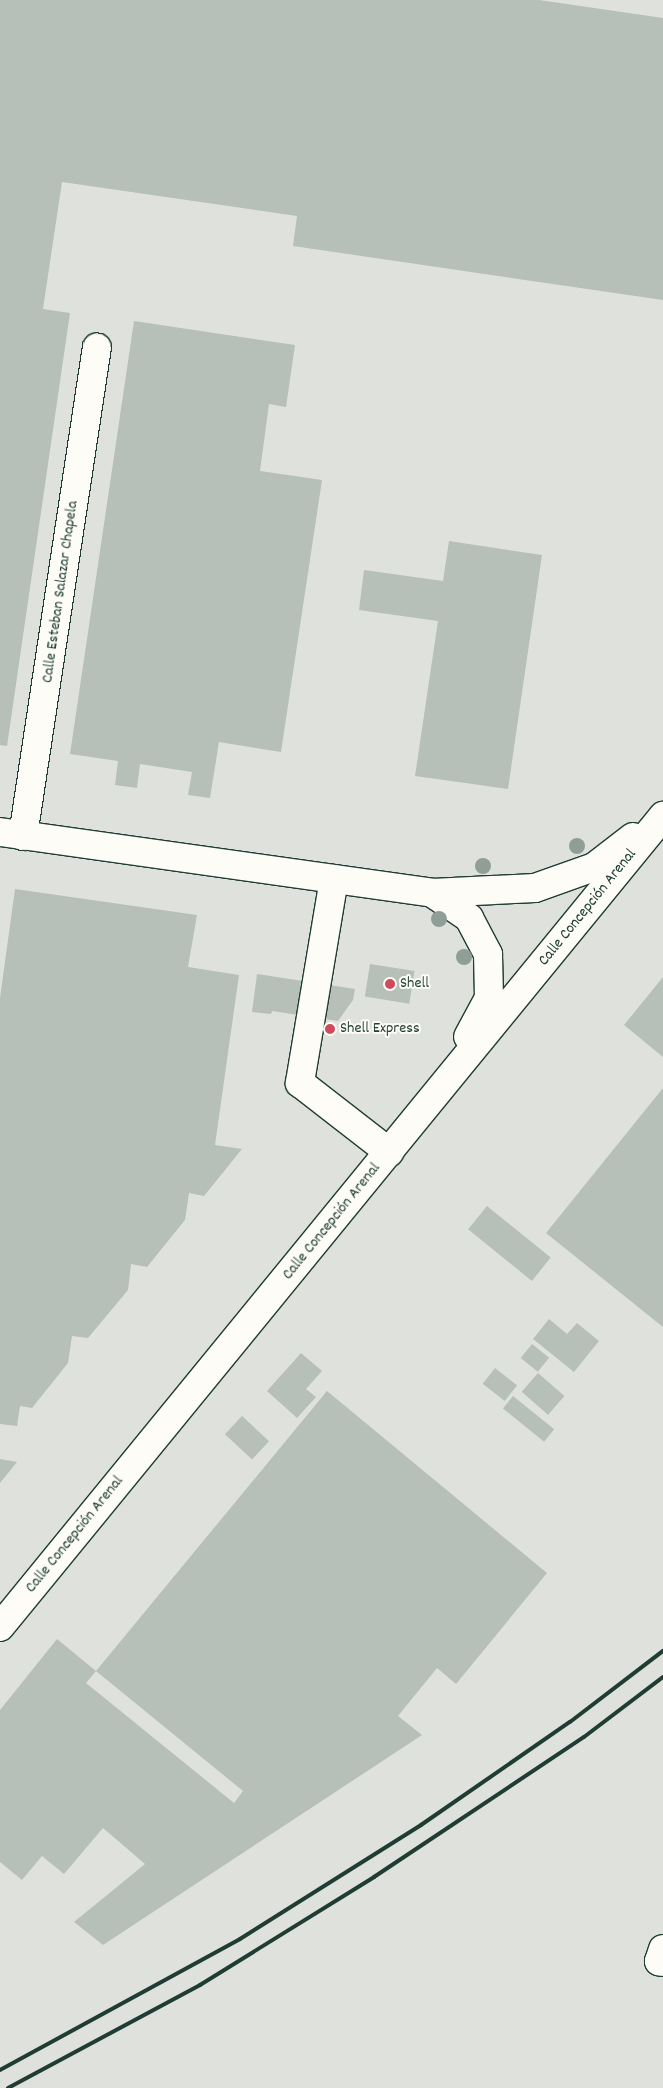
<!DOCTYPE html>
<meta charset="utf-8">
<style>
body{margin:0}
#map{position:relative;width:663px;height:2088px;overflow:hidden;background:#f0f1eb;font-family:Dekko,sans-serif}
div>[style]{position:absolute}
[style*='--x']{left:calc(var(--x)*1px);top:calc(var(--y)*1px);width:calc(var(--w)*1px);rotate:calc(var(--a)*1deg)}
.built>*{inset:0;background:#dfe2dc;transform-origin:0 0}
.building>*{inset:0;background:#b6bfb8;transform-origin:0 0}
.roads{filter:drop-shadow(1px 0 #1f3d34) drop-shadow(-1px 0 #1f3d34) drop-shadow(0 1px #1f3d34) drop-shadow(0 -1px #1f3d34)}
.minor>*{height:28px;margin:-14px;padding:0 14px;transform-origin:14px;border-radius:14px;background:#fdfcf7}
.rail>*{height:4px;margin:-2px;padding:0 2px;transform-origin:2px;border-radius:2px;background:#1f3d34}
.trees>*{width:16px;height:16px;margin:-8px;border-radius:50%;background:#909e97}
.dots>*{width:14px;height:14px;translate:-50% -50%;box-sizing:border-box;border:2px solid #fdfcf7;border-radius:50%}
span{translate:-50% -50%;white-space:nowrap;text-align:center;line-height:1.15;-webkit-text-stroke:4px #fdfcf7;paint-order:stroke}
.street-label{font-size:16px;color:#1f3d34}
.poi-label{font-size:16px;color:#1f3d34}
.left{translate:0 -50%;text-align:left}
</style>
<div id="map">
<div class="built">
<div style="left:0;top:0;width:663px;height:2088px"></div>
</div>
<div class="building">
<div style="clip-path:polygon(0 0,539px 0,663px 18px,663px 300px,293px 246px,297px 216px,62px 182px,43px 309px,70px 313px,7px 746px,0 745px)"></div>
<div style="clip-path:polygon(134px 321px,295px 345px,286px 407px,269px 404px,260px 471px,322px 480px,281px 752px,219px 742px,210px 798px,188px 795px,192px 772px,140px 764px,137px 788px,115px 785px,118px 761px,70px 754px)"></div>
<div style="clip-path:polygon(449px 541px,542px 555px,508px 789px,415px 776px,438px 621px,359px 610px,364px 570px,443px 581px)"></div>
<div style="clip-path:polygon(15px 889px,197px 915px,188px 967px,239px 975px,215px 1145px,242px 1149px,204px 1196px,189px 1193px,185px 1220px,147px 1267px,131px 1264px,128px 1290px,88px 1338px,72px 1336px,68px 1363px,32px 1408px,20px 1406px,17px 1426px,0 1424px,0 998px)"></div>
<div style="left:370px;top:964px;width:45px;height:33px;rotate:9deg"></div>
<div style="clip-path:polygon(257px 974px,355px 989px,353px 1000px,338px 1021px,272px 1011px,271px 1014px,252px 1012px)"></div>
<div style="clip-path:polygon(663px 977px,663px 1057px,624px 1025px)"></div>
<div style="clip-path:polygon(663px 1088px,663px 1327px,546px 1233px)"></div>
<div style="left:487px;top:1206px;width:82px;height:30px;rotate:39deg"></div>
<div style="clip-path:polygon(549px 1319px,567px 1334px,577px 1323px,599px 1341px,574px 1372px,533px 1339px)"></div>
<div style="left:532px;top:1344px;width:22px;height:18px;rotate:39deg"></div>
<div style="clip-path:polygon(301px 1353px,322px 1371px,306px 1389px,316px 1397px,297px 1418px,267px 1391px)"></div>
<div style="left:495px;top:1368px;width:28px;height:20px;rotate:38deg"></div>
<div style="left:538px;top:1373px;width:35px;height:25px;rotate:41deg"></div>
<div style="clip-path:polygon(evenodd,327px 1391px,547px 1573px,456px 1684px,437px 1668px,398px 1716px,422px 1735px,103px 1945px,74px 1922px,145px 1864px,103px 1828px,64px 1874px,42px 1856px,22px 1880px,0 1862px,0 1710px,57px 1639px,96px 1671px,327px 1391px,96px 1671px,243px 1791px,234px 1803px,86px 1683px,96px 1671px)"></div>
<div style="left:513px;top:1396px;width:53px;height:16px;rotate:39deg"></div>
<div style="left:242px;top:1416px;width:37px;height:25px;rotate:43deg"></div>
<div style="clip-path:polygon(0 1459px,17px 1462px,0 1483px)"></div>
</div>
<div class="roads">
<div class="minor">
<div style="--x:0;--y:832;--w:436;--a:8"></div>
<div style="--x:432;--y:893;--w:103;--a:-2.8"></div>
<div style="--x:535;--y:888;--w:63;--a:-19.6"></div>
<div style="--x:594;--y:867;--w:49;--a:-37.6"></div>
<div style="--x:23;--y:836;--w:494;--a:-81.4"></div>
<div style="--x:334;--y:879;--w:207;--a:99.5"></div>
<div style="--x:300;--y:1083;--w:113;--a:37.8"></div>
<div style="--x:432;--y:893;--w:45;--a:34"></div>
<div style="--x:469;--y:918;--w:41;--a:62.2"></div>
<div style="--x:488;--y:954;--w:44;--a:88.7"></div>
<div style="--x:489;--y:998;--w:44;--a:118.3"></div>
<div style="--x:0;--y:1627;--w:1048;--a:-50.73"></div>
<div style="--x:663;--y:1949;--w:13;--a:108"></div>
<div style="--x:659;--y:1961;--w:4;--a:14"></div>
</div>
</div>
<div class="rail">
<div style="--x:0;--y:2070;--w:273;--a:-28.6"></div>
<div style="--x:240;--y:1939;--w:214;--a:-32.2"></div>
<div style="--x:421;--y:1825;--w:181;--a:-34.7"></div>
<div style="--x:570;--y:1722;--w:117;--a:-37.4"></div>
<div style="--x:8;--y:2088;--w:218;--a:-28.2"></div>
<div style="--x:200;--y:1985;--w:205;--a:-31.8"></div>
<div style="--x:374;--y:1877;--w:252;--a:-33.7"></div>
<div style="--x:584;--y:1737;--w:99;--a:-37.2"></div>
</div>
<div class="trees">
<div style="left:577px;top:846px"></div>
<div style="left:483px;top:866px"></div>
<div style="left:439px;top:919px"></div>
<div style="left:464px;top:957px"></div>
</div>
<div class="dots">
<div style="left:390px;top:984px;background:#d1495b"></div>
<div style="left:330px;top:1029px;background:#d1495b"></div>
</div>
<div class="street-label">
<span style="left:61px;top:592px;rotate:-82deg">Calle Esteban Salazar Chapela</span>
<span style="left:588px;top:908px;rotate:-51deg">Calle Concepción Arenal</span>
<span style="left:332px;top:1222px;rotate:-51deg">Calle Concepción Arenal</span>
<span style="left:75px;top:1535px;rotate:-51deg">Calle Concepción Arenal</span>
</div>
<div class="poi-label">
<span class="left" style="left:400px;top:984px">Shell</span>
<span class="left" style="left:340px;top:1029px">Shell Express</span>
</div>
</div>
